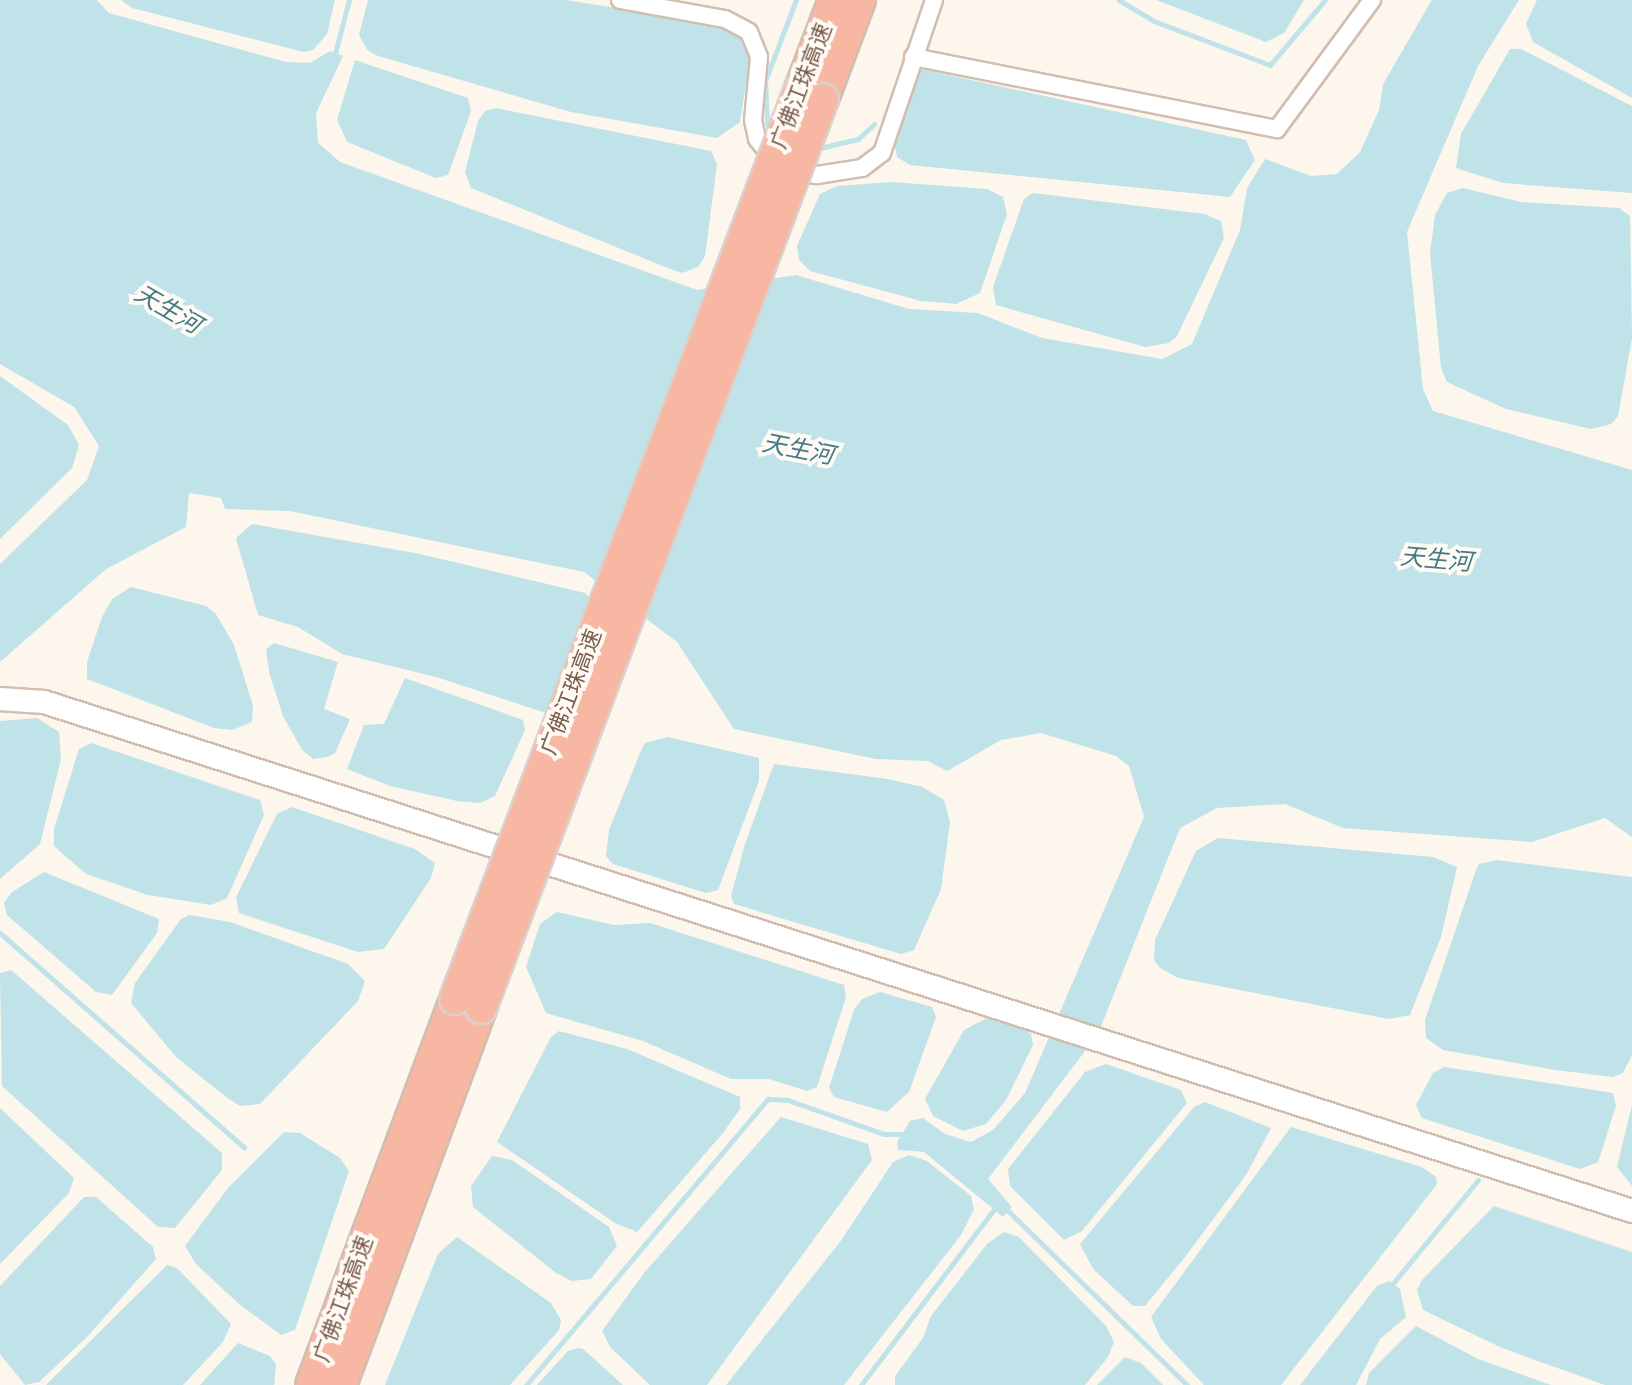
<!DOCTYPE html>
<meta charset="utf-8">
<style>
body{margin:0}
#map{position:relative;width:1632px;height:1385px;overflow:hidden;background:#fdf6ec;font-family:"PT Sans Narrow","Noto Sans SC",sans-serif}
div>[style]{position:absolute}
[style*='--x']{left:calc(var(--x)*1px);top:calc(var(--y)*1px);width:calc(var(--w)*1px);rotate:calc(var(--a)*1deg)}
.water>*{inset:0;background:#bfe3e8}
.stream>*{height:5px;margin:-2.5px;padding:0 2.5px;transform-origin:2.5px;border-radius:2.5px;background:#bfe3e8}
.roads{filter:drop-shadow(2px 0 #d1beb0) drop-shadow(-2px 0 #d1beb0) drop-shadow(0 2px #d1beb0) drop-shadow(0 -2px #d1beb0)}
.street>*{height:16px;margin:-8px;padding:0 8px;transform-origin:8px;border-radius:8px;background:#fff}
.secondary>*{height:22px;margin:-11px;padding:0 11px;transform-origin:11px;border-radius:11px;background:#fff}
.highway>*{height:30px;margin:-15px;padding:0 15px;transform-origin:15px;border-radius:15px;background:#f7b7a3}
.bridges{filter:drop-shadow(2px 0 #dad1cd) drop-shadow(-2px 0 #dad1cd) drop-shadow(0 2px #dad1cd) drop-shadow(0 -2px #dad1cd)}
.highway-bridge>*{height:30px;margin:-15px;padding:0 15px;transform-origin:15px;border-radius:15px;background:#f7b7a3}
span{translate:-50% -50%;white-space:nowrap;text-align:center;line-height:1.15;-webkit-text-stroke:8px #fffaf3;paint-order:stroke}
.street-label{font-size:22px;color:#7a5c4d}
.water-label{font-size:24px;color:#437c86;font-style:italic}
</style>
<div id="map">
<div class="water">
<div style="clip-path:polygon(0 0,97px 0,109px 13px,286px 62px,310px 63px,330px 51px,343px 56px,316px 113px,318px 143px,340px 162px,697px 290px,796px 275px,909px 309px,978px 313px,1042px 338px,1162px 359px,1192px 344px,1240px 230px,1247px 188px,1265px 159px,1311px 176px,1337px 174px,1360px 152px,1379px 110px,1383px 84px,1432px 0,1519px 0,1478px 66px,1407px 232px,1423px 389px,1433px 411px,1632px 470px,1632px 837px,1605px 818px,1532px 842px,1343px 828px,1285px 804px,1217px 808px,1180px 828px,1098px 1034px,988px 1179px,1012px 1207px,1003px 1217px,924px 1152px,898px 1150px,897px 1142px,910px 1121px,923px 1118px,945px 1134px,971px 1142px,993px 1130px,1025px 1093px,1144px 817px,1129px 766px,1116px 756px,1041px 733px,1001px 740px,947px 771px,928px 761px,876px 759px,734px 729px,677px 642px,584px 572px,290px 511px,225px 509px,221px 498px,189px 493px,186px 527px,106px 569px,0 662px,0 564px,87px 480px,99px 446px,74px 407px,0 364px)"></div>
<div style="clip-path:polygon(121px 0,335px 0,327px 34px,313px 50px,304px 52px,132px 8px)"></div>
<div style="clip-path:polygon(368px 0,566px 0,724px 25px,747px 42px,751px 53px,740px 122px,717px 138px,571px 112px,378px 56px,367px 50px,359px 35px)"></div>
<div style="clip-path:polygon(1156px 0,1304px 0,1284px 33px,1266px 42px)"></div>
<div style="clip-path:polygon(1537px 0,1632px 0,1632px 98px,1533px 42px,1526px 24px)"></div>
<div style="clip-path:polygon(1510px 49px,1521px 49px,1632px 106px,1632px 193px,1503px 183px,1456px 168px,1461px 134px)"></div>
<div style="clip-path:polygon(355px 60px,468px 98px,471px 111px,448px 175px,436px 178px,347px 142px,337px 120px)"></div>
<div style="clip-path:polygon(921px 69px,1246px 140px,1255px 160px,1230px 197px,910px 165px,897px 157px,894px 142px)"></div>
<div style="clip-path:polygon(496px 108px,711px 151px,717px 164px,705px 256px,699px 266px,683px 273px,670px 269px,471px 188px,465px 172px,478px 121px,485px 111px)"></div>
<div style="clip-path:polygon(891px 182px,987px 189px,1003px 197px,1007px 214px,980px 293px,956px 304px,921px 301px,810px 271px,799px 260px,797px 246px,820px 194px,837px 186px)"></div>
<div style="clip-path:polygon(1463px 188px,1521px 202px,1619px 208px,1630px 216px,1632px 338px,1618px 416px,1611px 424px,1591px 429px,1506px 409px,1447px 382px,1441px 368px,1430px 253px,1435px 215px,1447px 193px)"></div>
<div style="clip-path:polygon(1033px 193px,1204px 214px,1221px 221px,1224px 238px,1177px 336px,1169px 343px,1145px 347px,996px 305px,993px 287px,1024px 199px)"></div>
<div style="clip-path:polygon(0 376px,68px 425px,79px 445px,72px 468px,0 539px)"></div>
<div style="clip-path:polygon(252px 524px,420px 554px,585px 593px,590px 598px,546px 713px,436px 677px,342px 654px,298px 627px,258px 615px,236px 538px)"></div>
<div style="clip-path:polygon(131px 587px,206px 606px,216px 614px,234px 645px,253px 706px,252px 722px,232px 730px,214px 728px,87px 679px,87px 662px,102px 617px,112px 599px)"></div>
<div style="clip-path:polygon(274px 643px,338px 662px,324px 709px,350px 719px,335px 753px,327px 757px,313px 759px,302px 750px,283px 716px,269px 672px,266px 649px)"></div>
<div style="clip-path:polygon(405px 678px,523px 720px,525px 730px,495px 796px,480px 803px,457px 801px,390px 786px,347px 769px,364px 725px,384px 724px)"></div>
<div style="clip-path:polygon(37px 718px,59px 732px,61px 759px,40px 844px,0 879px,0 721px)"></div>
<div style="clip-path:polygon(668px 737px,759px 758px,759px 781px,718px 890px,706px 893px,613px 864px,606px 856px,609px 830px,640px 753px,645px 743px)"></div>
<div style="clip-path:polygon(91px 743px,260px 800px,264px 815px,227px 898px,211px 905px,148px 895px,86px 874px,54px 846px,54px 829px,79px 749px)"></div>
<div style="clip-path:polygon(774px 764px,888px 779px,922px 787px,944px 800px,950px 822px,941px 889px,914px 950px,901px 954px,734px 904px,731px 896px,745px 844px)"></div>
<div style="clip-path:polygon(292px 807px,415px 849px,435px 863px,431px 878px,384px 949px,358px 952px,239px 913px,236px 897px,277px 814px)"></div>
<div style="clip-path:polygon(1218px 838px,1433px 857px,1457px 867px,1441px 937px,1410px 1015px,1389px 1019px,1178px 978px,1160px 968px,1154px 960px,1155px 940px,1196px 851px)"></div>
<div style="clip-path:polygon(1497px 860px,1632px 877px,1632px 1055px,1623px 1073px,1613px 1077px,1555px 1070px,1443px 1050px,1426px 1038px,1425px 1020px,1476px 870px,1479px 864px)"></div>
<div style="clip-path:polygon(44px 872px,159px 919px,157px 933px,112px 995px,96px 992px,7px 915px,4px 903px,12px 892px)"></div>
<div style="clip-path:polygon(557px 912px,614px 925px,650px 923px,844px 985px,846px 997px,817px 1087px,807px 1091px,769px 1079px,731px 1079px,643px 1041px,546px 1013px,526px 967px,540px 924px)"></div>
<div style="clip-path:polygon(189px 915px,230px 922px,348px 964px,365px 981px,358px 1001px,260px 1104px,240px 1106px,226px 1097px,176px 1057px,131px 1003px,135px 983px,181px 919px)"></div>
<div style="clip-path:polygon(11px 970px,222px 1153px,222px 1170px,175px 1228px,158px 1227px,2px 1086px,0 973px)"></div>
<div style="clip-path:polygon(880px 992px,932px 1007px,936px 1017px,909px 1092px,887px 1112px,834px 1097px,829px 1088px,854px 1010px,862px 999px)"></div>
<div style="clip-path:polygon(987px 1018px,1022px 1027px,1031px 1034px,1033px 1045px,1006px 1100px,986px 1124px,963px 1131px,933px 1116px,925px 1099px,964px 1030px)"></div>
<div style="clip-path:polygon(559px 1031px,627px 1049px,740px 1097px,740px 1109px,723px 1133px,637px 1232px,615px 1223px,497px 1142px,551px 1037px)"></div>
<div style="clip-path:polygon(1106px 1064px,1181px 1090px,1187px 1103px,1082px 1231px,1064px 1240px,1010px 1186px,1008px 1169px,1085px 1072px)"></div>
<div style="clip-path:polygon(1444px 1067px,1613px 1093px,1616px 1106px,1598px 1162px,1580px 1169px,1422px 1118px,1416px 1105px,1433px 1073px)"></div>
<div style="clip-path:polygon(1205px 1102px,1271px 1128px,1246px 1175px,1185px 1257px,1145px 1306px,1133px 1306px,1093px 1269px,1080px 1244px,1194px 1107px)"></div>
<div style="clip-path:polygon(1632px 1105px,1632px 1186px,1617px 1167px)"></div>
<div style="clip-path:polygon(0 1108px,74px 1178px,69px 1193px,0 1264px)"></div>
<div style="clip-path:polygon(781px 1117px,868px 1144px,872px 1160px,707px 1385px,650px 1385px,610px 1347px,602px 1331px,644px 1273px)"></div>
<div style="clip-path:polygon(1291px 1127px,1422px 1167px,1436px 1177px,1437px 1184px,1281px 1385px,1204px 1385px,1161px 1339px,1151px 1317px)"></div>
<div style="clip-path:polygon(284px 1132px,300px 1133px,340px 1158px,349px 1171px,295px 1330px,281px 1335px,239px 1304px,196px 1264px,185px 1246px,228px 1188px)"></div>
<div style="clip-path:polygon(909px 1155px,927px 1161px,971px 1196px,974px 1209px,961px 1235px,844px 1385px,726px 1385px,840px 1242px,893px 1162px)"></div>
<div style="clip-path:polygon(492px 1156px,512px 1160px,609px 1227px,617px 1246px,591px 1279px,572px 1281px,556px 1273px,473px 1207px,471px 1186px)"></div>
<div style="clip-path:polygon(84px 1197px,96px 1197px,153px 1247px,156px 1259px,88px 1336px,39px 1382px,25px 1385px,0 1354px,0 1286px)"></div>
<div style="clip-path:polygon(1494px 1206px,1632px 1252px,1632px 1385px,1605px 1385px,1502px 1348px,1423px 1310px,1417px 1290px,1422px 1280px)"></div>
<div style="clip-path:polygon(1004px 1232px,1019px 1237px,1106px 1326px,1114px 1342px,1108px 1357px,1085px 1385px,895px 1385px,895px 1376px,923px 1338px,931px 1316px,987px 1244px)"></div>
<div style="clip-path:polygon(457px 1237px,551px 1303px,561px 1320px,559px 1330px,510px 1385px,385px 1385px,438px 1254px)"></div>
<div style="clip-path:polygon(167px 1265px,177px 1268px,231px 1324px,223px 1342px,183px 1385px,46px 1385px)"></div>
<div style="clip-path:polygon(1389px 1281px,1400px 1289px,1406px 1317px,1380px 1339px,1356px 1385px,1300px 1385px,1377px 1286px)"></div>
<div style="clip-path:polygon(1416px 1326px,1478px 1359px,1551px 1385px,1366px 1385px,1369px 1373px)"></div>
<div style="clip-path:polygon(238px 1343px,270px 1356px,276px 1364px,274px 1385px,200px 1385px)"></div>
<div style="clip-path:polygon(578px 1348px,583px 1349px,623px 1385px,537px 1385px,568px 1351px)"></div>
<div style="clip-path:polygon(1125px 1357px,1141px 1363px,1163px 1385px,1097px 1385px)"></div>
</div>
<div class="stream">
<div style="--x:1119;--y:0;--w:41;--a:31"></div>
<div style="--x:1154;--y:21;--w:124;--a:20.8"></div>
<div style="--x:1270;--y:65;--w:85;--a:-49.8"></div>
<div style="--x:334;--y:57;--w:59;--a:-75.3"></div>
<div style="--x:772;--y:131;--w:9;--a:-122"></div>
<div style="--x:767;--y:123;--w:42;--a:-92.7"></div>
<div style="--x:765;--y:81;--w:87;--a:-69.1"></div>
<div style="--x:816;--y:149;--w:43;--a:-13.4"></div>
<div style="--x:858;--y:139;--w:22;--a:-43"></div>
<div style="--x:0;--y:933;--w:325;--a:41.3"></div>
<div style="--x:1004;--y:1207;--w:255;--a:44.2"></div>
<div style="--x:1389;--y:1288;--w:140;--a:-50.5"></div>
<div style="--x:526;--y:1385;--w:375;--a:-49.8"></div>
<div style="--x:768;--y:1099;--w:20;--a:3"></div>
<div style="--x:788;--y:1100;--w:102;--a:19.5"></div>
<div style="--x:884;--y:1134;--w:23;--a:0"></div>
<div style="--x:861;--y:1385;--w:226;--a:-52.9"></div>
</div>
<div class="roads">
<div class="street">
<div style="--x:620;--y:0;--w:107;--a:10.3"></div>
<div style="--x:725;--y:19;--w:27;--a:28"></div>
<div style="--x:749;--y:32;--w:27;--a:68"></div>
<div style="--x:759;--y:57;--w:63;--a:95.4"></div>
<div style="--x:753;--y:120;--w:19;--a:78"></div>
<div style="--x:757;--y:139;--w:39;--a:50"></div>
<div style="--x:782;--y:169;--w:36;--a:10"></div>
<div style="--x:817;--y:175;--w:46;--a:-8.8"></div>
<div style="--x:862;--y:168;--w:25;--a:-37"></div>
<div style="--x:882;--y:153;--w:162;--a:-71.2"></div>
<div style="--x:913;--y:57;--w:371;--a:11.2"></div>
<div style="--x:1277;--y:129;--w:160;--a:-53.6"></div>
</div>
<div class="secondary">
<div style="--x:0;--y:699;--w:44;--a:3.9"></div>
<div style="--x:44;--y:702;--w:1668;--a:17.77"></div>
</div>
<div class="highway">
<div style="--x:800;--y:89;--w:95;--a:-69.1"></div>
<div style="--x:823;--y:99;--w:106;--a:-69.5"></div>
<div style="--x:311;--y:1385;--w:412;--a:-69.5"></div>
<div style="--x:341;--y:1385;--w:402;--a:-69.6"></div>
</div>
</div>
<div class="bridges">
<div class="highway-bridge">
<div style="--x:455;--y:999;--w:973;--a:-69.24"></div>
<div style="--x:481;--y:1008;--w:971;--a:-69.38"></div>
</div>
</div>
<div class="street-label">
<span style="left:801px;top:86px;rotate:-69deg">广佛江珠高速</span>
<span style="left:571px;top:692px;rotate:-69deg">广佛江珠高速</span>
<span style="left:343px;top:1299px;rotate:-70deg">广佛江珠高速</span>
</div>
<div class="water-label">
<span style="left:168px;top:309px;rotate:30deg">天生河</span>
<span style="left:798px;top:449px;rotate:11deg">天生河</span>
<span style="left:1436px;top:559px;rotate:5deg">天生河</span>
</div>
</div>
